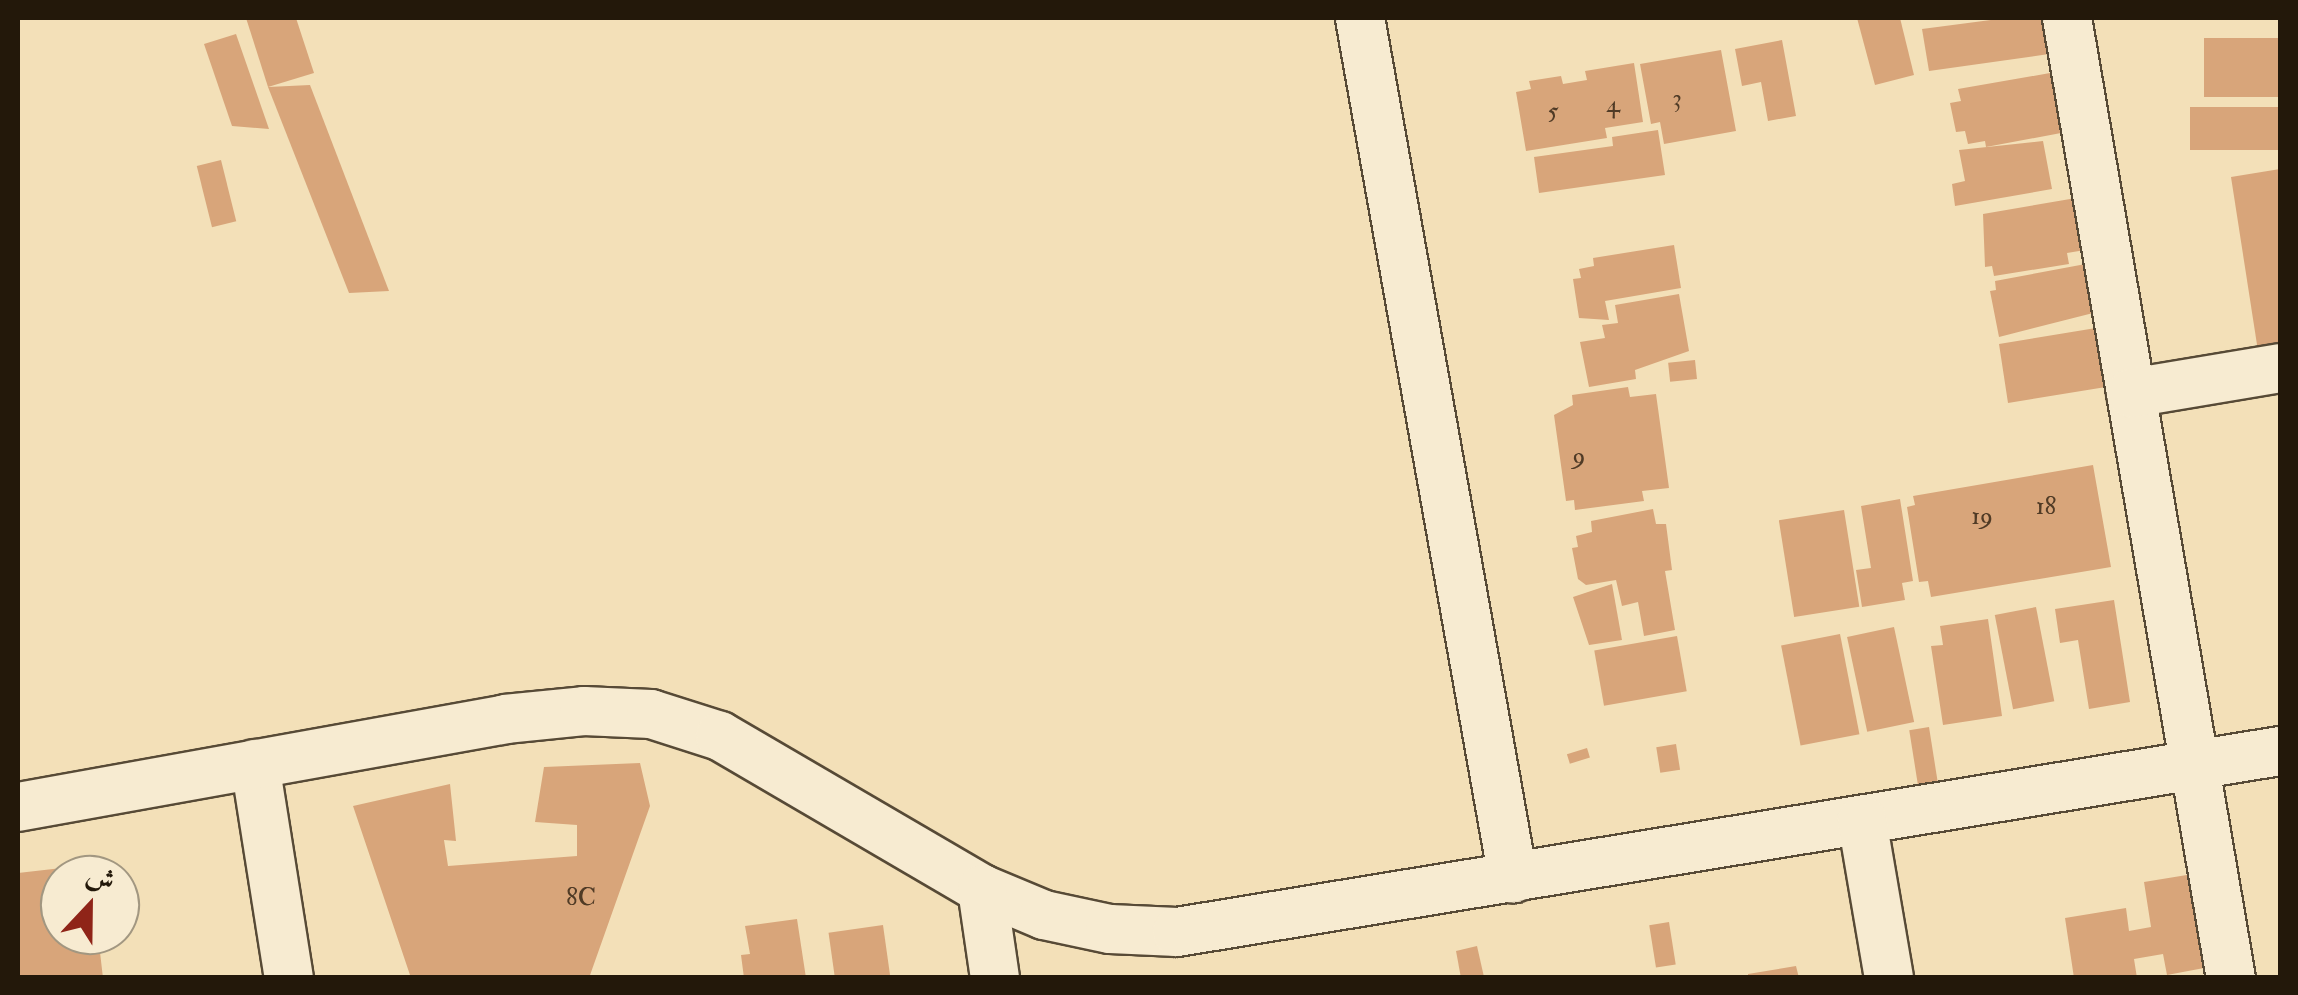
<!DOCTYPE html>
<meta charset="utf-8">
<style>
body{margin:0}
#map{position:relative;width:2298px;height:995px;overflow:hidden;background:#f3e0b8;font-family:"IM FELL Double Pica",Amiri,serif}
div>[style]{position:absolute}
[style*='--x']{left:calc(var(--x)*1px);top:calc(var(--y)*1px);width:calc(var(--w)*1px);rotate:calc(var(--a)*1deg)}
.building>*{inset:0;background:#d8a57a;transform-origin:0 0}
.roads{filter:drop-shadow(2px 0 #574a36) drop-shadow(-2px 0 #574a36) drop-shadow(0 2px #574a36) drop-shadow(0 -2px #574a36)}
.minor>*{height:48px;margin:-24px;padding:0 24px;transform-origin:24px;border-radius:24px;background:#f7ebd1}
span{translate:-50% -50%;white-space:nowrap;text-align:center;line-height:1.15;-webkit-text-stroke:9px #f7ebd1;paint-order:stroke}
.number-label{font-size:25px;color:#503b26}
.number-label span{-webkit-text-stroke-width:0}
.frame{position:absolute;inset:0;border:20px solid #23180a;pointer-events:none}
.north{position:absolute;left:40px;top:855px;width:100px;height:100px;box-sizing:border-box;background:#f7ebd1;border:2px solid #a29781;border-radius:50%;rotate:22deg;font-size:28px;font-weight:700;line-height:40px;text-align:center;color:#23180a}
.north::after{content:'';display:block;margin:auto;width:35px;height:45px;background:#8f2418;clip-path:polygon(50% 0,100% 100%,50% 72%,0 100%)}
</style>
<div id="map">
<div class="building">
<div style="clip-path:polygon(246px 18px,296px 18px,314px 73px,268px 87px)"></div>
<div style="clip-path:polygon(1857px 18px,1900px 18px,1914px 75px,1875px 85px)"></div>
<div style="clip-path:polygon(2006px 18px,2044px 18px,2049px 54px,1929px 71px,1922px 29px)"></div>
<div style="clip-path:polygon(236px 34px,269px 129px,232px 126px,204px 44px)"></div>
<div style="left:2280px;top:38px;width:59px;height:76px;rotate:90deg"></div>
<div style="clip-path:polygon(1782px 40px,1796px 116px,1768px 121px,1761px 82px,1742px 86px,1735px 49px)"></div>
<div style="clip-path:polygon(1721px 50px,1736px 131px,1664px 144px,1660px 122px,1651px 124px,1640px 64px)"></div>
<div style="clip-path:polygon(1634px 63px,1643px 122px,1605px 128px,1607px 138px,1526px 151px,1516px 92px,1531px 89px,1529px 81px,1561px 76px,1563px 84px,1587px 80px,1585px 71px)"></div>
<div style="clip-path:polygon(2050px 73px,2061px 133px,1986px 147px,1985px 141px,1968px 144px,1965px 131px,1956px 132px,1950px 103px,1961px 101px,1958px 89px)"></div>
<div style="clip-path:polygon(310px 85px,389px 291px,349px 293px,268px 87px)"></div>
<div style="left:2280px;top:107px;width:43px;height:90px;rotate:90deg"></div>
<div style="clip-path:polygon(1658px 130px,1665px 175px,1539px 193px,1534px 157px,1613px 146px,1612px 137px)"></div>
<div style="clip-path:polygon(2043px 141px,2052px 189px,1955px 206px,1952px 184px,1965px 181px,1959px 150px)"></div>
<div style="left:221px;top:160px;width:63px;height:25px;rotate:76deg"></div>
<div style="clip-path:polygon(2280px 169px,2280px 361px,2260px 364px,2231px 177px)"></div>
<div style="clip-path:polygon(2076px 198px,2085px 250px,2067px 253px,2069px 264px,1994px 276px,1992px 266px,1985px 267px,1983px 214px)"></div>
<div style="clip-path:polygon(1674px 245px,1681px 288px,1605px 301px,1609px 320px,1579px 318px,1573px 279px,1581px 278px,1579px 269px,1594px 266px,1593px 258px)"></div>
<div style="clip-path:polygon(2091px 263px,2101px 311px,1999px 337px,1990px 291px,1996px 290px,1995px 281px)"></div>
<div style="clip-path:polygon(1679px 294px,1689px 351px,1635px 370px,1636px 379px,1589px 387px,1580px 342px,1605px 338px,1602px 325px,1618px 323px,1615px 305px)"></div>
<div style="clip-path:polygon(2096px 328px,2098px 345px,2105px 344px,2112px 386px,2008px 403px,1999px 344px)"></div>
<div style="left:1695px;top:360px;width:19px;height:27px;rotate:84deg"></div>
<div style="clip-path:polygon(1628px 387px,1630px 397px,1656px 394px,1669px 488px,1642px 491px,1644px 501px,1575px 510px,1574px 500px,1566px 501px,1554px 415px,1573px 405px,1572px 395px)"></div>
<div style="clip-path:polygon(2093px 465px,2111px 567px,1931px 597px,1928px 581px,1919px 582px,1907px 507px,1915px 505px,1913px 496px)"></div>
<div style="clip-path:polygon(1900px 499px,1913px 581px,1902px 583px,1905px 600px,1862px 607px,1856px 570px,1871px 568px,1861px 506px)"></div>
<div style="clip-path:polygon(1653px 509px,1656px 524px,1666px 524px,1672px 570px,1665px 571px,1675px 630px,1644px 636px,1638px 602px,1622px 606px,1616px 580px,1586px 585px,1578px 579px,1572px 548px,1578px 547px,1576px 536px,1592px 532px,1591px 521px)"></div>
<div style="left:1844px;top:510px;width:98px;height:66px;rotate:81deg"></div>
<div style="clip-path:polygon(1612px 584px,1622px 640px,1589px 645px,1573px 597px)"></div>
<div style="clip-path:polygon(2114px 600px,2130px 702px,2089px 709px,2078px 640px,2060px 643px,2055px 609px)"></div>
<div style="left:2036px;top:607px;width:96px;height:42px;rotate:79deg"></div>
<div style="clip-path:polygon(1988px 619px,2002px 716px,1943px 725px,1931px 646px,1943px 645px,1940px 626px)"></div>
<div style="left:1894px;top:627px;width:97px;height:48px;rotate:78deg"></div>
<div style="left:1840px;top:634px;width:102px;height:60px;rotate:79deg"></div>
<div style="left:1677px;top:636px;width:56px;height:84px;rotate:80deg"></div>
<div style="left:1929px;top:727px;width:58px;height:20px;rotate:81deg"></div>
<div style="left:1676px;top:744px;width:26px;height:20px;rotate:81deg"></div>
<div style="left:1587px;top:748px;width:10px;height:21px;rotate:73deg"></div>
<div style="clip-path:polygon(640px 763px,650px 806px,589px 978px,411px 978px,353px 806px,450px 784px,456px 841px,444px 840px,448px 866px,577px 856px,577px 825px,535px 822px,544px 767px)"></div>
<div style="clip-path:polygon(88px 865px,90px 875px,60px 875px,60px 935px,98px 935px,103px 978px,18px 978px,18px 873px)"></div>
<div style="clip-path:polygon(2199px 873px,2220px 965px,2167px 975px,2163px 954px,2134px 959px,2137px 978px,2074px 978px,2065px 918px,2126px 908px,2129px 931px,2151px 927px,2144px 882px)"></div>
<div style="clip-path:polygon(797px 919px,806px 978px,744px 978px,741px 955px,750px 954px,745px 926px)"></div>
<div style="left:1669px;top:922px;width:43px;height:20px;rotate:81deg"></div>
<div style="left:883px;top:925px;width:53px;height:55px;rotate:82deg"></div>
<div style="clip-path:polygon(1477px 946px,1484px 977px,1461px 978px,1456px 951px)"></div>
<div style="clip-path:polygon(1796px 966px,1799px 978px,1748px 978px,1748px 974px)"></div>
</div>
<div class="roads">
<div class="minor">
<div style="--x:1360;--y:18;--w:874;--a:79.91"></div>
<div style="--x:2067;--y:18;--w:974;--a:80.31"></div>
<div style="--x:2131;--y:393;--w:151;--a:-9.5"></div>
<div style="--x:255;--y:764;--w:217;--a:81"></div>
<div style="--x:18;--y:807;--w:495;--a:-10.2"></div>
<div style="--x:505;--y:719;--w:79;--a:-5.8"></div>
<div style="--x:584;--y:711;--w:67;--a:2.6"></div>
<div style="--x:651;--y:714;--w:72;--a:17.7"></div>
<div style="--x:720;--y:736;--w:303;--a:30.3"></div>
<div style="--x:982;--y:889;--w:67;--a:22.8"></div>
<div style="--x:1044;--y:915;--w:67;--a:12"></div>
<div style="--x:1110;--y:929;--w:67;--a:2.6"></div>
<div style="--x:1177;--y:932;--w:1118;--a:-9.32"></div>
<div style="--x:1862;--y:820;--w:160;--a:80.3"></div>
<div style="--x:982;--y:889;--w:90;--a:81.7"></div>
</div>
</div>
<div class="number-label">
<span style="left:1677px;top:99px">3</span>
<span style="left:1613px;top:105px">4</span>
<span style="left:1553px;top:112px">5</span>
<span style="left:1579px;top:457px">9</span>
<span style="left:2046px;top:507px">18</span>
<span style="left:1982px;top:517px">19</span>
<span style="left:581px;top:898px">8C</span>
</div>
<div class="frame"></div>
<div class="north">ش</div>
</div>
